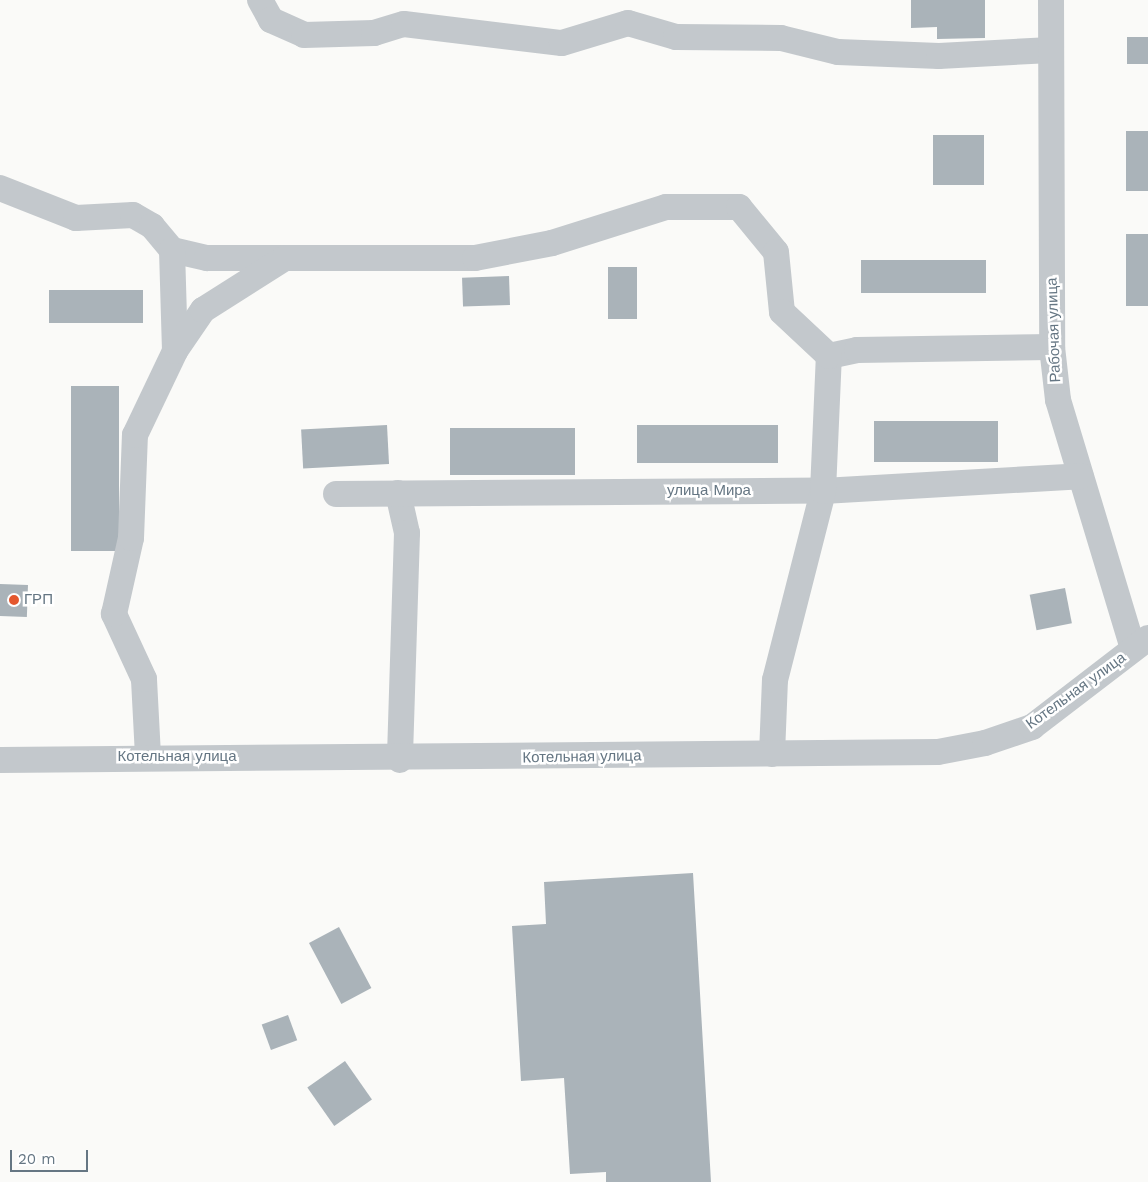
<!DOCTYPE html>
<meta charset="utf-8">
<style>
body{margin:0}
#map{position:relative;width:1148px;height:1182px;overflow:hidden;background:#fafaf8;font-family:"Work Sans",sans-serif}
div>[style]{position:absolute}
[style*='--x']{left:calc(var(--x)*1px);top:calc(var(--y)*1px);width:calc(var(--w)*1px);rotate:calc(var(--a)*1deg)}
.building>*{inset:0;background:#aab3b9;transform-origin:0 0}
.minor>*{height:26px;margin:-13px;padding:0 13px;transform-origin:13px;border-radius:13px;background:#c3c8cc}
.dots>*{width:14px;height:14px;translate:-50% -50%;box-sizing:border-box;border:2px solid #fff;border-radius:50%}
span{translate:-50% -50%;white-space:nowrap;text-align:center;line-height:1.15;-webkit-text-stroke:5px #fff;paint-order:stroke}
.street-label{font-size:15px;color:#657683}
.poi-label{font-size:15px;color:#657683}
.left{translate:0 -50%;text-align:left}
.scale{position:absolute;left:10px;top:1150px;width:78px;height:22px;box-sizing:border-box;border:2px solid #657683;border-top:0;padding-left:6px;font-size:15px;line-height:18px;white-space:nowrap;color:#657683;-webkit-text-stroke:4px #fff;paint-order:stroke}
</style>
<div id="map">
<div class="building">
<div style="clip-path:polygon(911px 0,985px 0,985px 38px,937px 39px,937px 27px,911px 28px)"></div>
<div style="left:1127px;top:37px;width:21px;height:27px"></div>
<div style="left:1126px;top:131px;width:22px;height:60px"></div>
<div style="left:933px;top:135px;width:51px;height:50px"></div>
<div style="left:1148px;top:234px;width:72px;height:22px;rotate:90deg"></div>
<div style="left:861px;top:260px;width:125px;height:33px"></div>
<div style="left:608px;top:267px;width:29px;height:52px"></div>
<div style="left:509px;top:276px;width:29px;height:47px;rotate:88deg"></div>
<div style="left:143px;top:290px;width:33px;height:94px;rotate:90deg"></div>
<div style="left:71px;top:386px;width:48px;height:165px"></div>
<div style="left:998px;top:421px;width:41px;height:124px;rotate:90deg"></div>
<div style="left:387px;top:425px;width:39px;height:86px;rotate:87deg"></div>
<div style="left:778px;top:425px;width:38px;height:141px;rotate:90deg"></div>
<div style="left:575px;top:428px;width:47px;height:125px;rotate:90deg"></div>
<div style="left:0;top:584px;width:28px;height:32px;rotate:2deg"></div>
<div style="left:1065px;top:588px;width:36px;height:36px;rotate:79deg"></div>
<div style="clip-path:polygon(693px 873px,711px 1182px,606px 1182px,606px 1172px,570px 1174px,564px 1078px,521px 1081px,512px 926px,546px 924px,544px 882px)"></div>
<div style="left:339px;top:927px;width:69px;height:34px;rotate:62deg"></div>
<div style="left:288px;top:1015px;width:27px;height:28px;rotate:70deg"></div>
<div style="left:345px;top:1061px;width:47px;height:46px;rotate:55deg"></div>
</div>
<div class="minor">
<div style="--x:260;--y:0;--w:23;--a:61"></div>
<div style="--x:271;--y:20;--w:36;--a:24"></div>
<div style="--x:304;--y:35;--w:70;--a:-1.6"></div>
<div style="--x:374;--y:33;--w:31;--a:-17"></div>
<div style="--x:404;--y:24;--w:159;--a:6.9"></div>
<div style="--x:562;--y:43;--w:69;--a:-16.9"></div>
<div style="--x:628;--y:23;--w:50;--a:16.3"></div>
<div style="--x:676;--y:37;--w:105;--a:0.5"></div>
<div style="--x:781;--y:38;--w:59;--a:13.8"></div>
<div style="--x:838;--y:52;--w:101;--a:2.3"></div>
<div style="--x:939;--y:56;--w:112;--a:-3.1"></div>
<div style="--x:1051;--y:0;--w:347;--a:89.8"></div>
<div style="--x:1052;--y:347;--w:53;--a:83.5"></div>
<div style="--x:1058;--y:400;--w:260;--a:73.2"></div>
<div style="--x:0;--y:188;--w:82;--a:21.5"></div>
<div style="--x:76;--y:218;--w:57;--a:-3"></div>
<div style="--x:133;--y:215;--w:22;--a:30"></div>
<div style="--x:152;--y:226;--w:31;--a:50"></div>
<div style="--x:172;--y:250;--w:36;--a:13"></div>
<div style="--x:207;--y:258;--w:78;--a:0"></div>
<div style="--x:172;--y:250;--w:101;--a:88.3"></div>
<div style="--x:398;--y:493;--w:41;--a:77.3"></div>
<div style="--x:407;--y:533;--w:227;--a:91.8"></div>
<div style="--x:336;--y:494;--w:487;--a:-0.4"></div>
<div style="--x:823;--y:491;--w:258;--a:-3.3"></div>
<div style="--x:772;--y:754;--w:74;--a:-87.7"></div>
<div style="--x:775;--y:680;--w:195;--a:-75.7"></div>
<div style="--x:823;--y:491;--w:135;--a:-87.5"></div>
<div style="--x:829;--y:356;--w:29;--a:-12"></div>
<div style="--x:857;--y:350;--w:195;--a:-0.9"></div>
<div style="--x:148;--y:756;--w:77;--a:-93"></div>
<div style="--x:144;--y:679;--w:72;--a:-114.8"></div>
<div style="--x:114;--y:614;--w:78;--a:-77.4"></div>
<div style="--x:131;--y:538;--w:103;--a:-87.8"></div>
<div style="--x:135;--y:435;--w:93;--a:-64.5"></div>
<div style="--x:175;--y:351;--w:50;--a:-55.7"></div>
<div style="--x:203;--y:310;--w:97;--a:-32.4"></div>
<div style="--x:285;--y:258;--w:190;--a:0"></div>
<div style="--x:475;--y:258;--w:78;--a:-11"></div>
<div style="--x:552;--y:243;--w:120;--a:-17.5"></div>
<div style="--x:666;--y:207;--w:73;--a:0"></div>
<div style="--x:739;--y:207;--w:58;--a:50.6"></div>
<div style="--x:776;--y:252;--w:60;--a:84.3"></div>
<div style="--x:782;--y:312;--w:64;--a:43.1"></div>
<div style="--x:0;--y:760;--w:938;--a:-0.49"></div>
<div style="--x:938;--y:752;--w:48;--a:-10.8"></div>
<div style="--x:985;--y:743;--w:50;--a:-18.8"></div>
<div style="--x:1032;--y:727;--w:146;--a:-37.5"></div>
</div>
<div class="dots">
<div style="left:14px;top:600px;background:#e4572e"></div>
</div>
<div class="street-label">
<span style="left:1054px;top:330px;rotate:-92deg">Рабочая улица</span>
<span style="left:709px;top:491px">улица Мира</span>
<span style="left:1076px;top:691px;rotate:-36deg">Котельная улица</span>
<span style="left:177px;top:757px">Котельная улица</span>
<span style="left:582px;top:757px;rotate:-1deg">Котельная улица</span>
</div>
<div class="poi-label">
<span class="left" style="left:24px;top:600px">ГРП</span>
</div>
<div class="scale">20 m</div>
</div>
